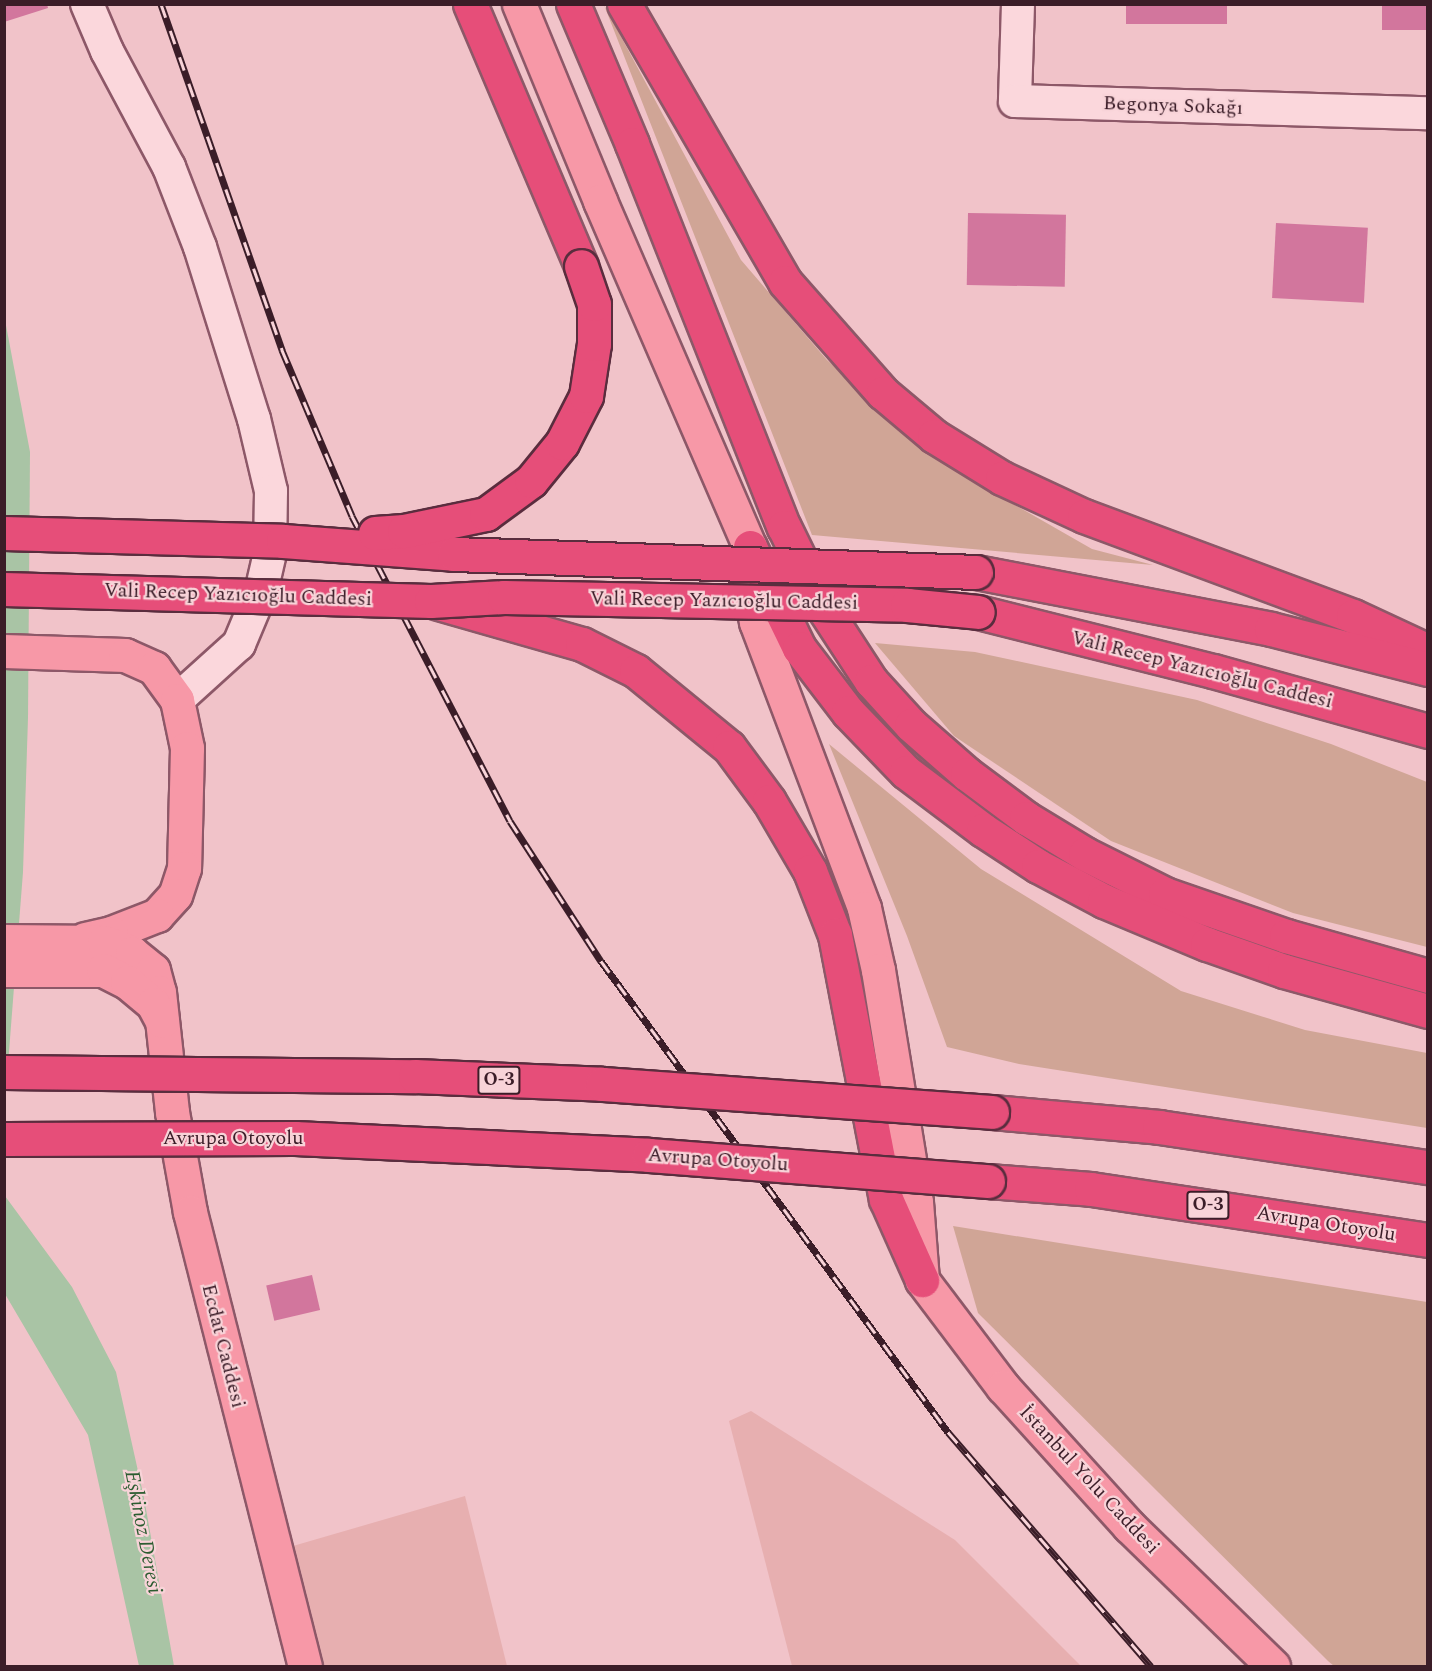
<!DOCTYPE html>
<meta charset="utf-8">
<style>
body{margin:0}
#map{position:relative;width:1432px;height:1671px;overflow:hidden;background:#f1c3c9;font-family:Spectral,serif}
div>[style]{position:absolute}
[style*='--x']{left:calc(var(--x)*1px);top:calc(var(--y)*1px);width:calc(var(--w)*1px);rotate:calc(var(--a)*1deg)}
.farmland>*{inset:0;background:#e7afb0}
.green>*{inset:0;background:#d0a596}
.water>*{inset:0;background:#a9c4a5}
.building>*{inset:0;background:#d2769d;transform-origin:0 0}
.roads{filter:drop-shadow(2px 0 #8d5868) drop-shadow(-2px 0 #8d5868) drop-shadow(0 2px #8d5868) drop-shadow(0 -2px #8d5868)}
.minor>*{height:32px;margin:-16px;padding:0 16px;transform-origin:16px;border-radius:16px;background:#fbd7dc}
.major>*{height:33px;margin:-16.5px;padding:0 16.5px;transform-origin:16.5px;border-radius:16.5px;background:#f798a7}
.highway>*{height:33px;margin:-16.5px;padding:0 16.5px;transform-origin:16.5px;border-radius:16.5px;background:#e64e79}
.rail>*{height:7px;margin-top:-3.5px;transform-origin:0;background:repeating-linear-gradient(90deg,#f8d3d8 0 14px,#3b1d28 0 28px);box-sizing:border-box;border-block:2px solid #3b1d28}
.bridges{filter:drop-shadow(2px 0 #5a2d3e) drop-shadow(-2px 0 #5a2d3e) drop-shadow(0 2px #5a2d3e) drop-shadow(0 -2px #5a2d3e)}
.highway-bridge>*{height:33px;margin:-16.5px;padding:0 16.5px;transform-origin:16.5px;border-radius:16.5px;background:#e64e79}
span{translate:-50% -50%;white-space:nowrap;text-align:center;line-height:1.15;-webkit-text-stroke:4.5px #f8d3d8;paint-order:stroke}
.shield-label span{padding:2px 4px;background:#f8d3d8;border:2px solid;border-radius:4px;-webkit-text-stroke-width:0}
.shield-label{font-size:18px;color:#3b1d28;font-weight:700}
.street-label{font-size:20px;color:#3b1d28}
.water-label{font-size:21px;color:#2b5c30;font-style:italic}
.frame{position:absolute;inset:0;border:6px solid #3b1d28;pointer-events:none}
</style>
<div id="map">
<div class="farmland">
<div style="clip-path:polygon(751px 1411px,955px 1540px,1081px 1666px,792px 1666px,729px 1421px)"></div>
<div style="clip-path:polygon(465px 1496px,507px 1666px,323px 1666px,293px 1546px)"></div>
</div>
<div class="green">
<div style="clip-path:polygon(604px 5px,741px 260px,827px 360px,947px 466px,1092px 549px,1153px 565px,812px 535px)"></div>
<div style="clip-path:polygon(875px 643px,975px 652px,1197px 700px,1331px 744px,1427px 782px,1427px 947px,1293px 913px,1111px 841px,954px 736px)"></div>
<div style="clip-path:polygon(829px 744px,981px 869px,1181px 991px,1305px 1030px,1427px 1053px,1427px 1128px,1019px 1064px,947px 1047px,907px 936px)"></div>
<div style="clip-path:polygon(953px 1226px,1427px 1302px,1427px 1666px,1334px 1666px,1328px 1661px,978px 1313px)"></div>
</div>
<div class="water">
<div style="clip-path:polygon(5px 320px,30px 452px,28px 718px,23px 872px,5px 1103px)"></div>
<div style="clip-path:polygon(5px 1196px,72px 1287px,116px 1372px,144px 1498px,174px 1666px,139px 1666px,88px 1435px,5px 1294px)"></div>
</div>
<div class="building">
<div style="clip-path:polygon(4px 4px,47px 4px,48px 8px,4px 22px)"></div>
<div style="left:1126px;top:4px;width:101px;height:20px"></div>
<div style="left:1382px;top:4px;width:46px;height:26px"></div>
<div style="left:968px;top:213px;width:98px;height:72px;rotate:1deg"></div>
<div style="left:1276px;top:223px;width:92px;height:75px;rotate:3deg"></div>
<div style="left:312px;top:1275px;width:36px;height:47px;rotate:77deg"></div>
</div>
<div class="roads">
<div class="minor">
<div style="--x:87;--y:4;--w:51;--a:66.9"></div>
<div style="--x:107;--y:51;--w:132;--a:61.9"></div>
<div style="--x:169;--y:167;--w:86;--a:68.8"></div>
<div style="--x:200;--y:247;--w:180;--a:72.6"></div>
<div style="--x:254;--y:419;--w:74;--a:76.7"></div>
<div style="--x:271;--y:491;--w:62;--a:90.9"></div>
<div style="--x:270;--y:553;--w:37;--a:103"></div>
<div style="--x:262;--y:589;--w:60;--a:112.7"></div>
<div style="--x:239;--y:644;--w:84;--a:137.9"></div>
<div style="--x:1018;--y:4;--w:97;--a:91.8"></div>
<div style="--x:1015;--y:101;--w:413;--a:1.7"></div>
</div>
<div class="major">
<div style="--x:519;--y:4;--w:213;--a:67.6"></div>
<div style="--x:600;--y:201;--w:377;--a:66.6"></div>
<div style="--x:750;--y:547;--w:44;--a:90"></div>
<div style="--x:750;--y:591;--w:32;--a:79"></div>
<div style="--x:756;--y:622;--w:306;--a:69.3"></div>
<div style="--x:864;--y:908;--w:64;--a:77.3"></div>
<div style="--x:878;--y:970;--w:235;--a:80.7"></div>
<div style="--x:916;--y:1202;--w:78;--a:85.6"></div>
<div style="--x:922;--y:1280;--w:134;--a:52.9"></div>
<div style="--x:1003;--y:1387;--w:188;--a:47.8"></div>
<div style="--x:1129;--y:1526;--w:201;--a:44.2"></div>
<div style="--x:4;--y:651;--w:121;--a:1.9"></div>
<div style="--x:125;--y:655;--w:32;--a:24"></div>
<div style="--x:154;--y:668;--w:39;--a:54"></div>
<div style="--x:177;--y:700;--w:49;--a:78.2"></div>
<div style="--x:187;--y:748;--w:120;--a:91.4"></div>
<div style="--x:184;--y:868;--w:28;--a:108"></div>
<div style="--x:175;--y:895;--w:27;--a:132"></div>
<div style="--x:157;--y:915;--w:49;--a:158.6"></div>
<div style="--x:111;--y:933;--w:27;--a:167"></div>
<div style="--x:4;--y:941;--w:100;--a:0.6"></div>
<div style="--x:104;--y:942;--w:30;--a:21"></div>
<div style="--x:132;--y:953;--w:27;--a:39"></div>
<div style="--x:153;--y:970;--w:23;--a:75"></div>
<div style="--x:159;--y:992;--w:121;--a:83.8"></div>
<div style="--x:172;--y:1112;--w:102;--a:79.8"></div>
<div style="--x:190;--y:1212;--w:468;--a:75.8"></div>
<div style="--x:4;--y:970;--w:99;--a:0"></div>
<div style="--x:103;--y:970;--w:27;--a:27"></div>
<div style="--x:127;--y:982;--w:34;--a:40"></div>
<div style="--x:153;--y:1004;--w:19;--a:62"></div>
</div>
<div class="highway">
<div style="--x:470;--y:4;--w:285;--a:67"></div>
<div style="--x:573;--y:4;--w:152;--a:67.1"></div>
<div style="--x:632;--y:144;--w:412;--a:68.4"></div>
<div style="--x:784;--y:527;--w:91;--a:64"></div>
<div style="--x:824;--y:609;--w:86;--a:56.9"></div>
<div style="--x:871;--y:681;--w:59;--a:47.7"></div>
<div style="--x:911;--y:725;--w:74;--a:41.2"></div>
<div style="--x:967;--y:774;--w:74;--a:36.7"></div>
<div style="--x:1026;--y:818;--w:69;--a:31.4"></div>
<div style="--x:1085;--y:854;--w:89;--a:26.6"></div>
<div style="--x:1165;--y:894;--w:128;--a:19.1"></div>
<div style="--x:1286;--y:936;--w:148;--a:15.7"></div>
<div style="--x:624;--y:4;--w:321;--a:59.9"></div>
<div style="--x:785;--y:282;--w:148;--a:48.6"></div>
<div style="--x:883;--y:393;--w:67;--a:40.1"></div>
<div style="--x:934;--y:436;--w:80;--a:31.7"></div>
<div style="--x:1002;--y:478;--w:90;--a:24.9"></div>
<div style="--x:1084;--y:516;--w:287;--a:20.4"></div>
<div style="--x:1353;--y:616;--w:83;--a:25"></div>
<div style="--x:750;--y:547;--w:112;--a:64.1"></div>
<div style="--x:799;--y:648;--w:81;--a:52.6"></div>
<div style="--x:848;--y:712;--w:83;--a:46"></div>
<div style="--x:906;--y:772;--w:96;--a:37"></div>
<div style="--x:983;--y:830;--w:66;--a:33.2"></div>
<div style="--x:1038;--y:866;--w:75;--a:27.9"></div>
<div style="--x:1104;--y:901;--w:112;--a:22.7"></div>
<div style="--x:1207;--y:944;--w:82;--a:19.3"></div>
<div style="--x:1284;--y:971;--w:149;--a:15.5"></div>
<div style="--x:976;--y:572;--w:300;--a:10.9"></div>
<div style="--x:1271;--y:629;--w:162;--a:14.3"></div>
<div style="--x:438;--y:603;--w:150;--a:15.9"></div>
<div style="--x:582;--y:644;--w:60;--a:26.6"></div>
<div style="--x:636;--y:671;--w:120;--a:39.3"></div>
<div style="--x:729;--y:747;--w:67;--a:53.5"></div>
<div style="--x:769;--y:801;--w:81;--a:59.6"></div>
<div style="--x:810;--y:871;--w:69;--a:68.7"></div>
<div style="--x:835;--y:935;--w:269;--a:79.1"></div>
<div style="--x:886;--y:1199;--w:89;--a:66"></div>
<div style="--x:978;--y:612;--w:242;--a:14.1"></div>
<div style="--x:1213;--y:671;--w:223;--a:15.6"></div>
<div style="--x:992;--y:1112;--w:168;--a:5.1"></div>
<div style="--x:1159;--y:1127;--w:272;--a:8.5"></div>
<div style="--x:988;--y:1181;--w:103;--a:4.4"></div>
<div style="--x:1091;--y:1189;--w:341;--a:8.6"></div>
</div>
</div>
<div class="rail">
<div style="--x:161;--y:4;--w:367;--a:70.7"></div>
<div style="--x:282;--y:350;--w:180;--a:67.1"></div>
<div style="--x:352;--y:516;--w:343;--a:62.6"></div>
<div style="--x:510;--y:821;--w:167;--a:57"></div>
<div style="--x:601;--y:961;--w:585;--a:53.62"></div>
<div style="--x:948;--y:1432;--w:310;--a:49.1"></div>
</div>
<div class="bridges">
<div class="highway-bridge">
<div style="--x:4;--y:533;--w:279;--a:1.6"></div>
<div style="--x:283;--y:541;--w:171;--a:4.3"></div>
<div style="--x:454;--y:554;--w:522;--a:1.97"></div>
<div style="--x:375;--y:533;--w:29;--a:-4"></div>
<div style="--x:404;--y:531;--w:84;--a:-11.7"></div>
<div style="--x:486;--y:514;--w:56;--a:-36.3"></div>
<div style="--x:531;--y:481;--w:49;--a:-50.8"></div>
<div style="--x:562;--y:443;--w:53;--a:-62.9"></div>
<div style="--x:586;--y:396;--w:53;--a:-81.3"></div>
<div style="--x:594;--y:344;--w:40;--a:-90"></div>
<div style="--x:594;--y:304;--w:40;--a:-108.9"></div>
<div style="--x:4;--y:589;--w:427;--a:1.6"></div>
<div style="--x:431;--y:601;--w:73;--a:-3.1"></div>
<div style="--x:504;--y:597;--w:403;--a:1.1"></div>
<div style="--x:907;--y:605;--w:71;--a:5.6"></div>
<div style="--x:4;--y:1072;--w:411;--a:0.6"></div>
<div style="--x:415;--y:1076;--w:187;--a:2.4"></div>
<div style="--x:602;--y:1084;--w:391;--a:4.1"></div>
<div style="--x:4;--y:1139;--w:291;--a:-0.2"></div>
<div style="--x:295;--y:1138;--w:354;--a:2.7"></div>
<div style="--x:649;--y:1155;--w:340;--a:4.4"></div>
</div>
</div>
<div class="shield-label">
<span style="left:499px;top:1080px">O-3</span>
<span style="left:1208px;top:1205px">O-3</span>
</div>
<div class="street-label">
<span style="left:1173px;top:106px;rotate:2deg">Begonya Sokağı</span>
<span style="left:238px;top:595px;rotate:2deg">Vali Recep Yazıcıoğlu Caddesi</span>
<span style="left:724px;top:601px;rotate:1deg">Vali Recep Yazıcıoğlu Caddesi</span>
<span style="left:1202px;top:670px;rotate:14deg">Vali Recep Yazıcıoğlu Caddesi</span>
<span style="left:233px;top:1138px">Avrupa Otoyolu</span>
<span style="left:718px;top:1160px;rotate:4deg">Avrupa Otoyolu</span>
<span style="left:1326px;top:1224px;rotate:9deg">Avrupa Otoyolu</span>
<span style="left:223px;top:1346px;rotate:76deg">Ecdat Caddesi</span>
<span style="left:1089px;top:1480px;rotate:47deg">İstanbul Yolu Caddesi</span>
</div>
<div class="water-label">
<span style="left:143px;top:1532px;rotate:79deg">Eşkinoz Deresi</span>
</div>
<div class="frame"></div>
</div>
